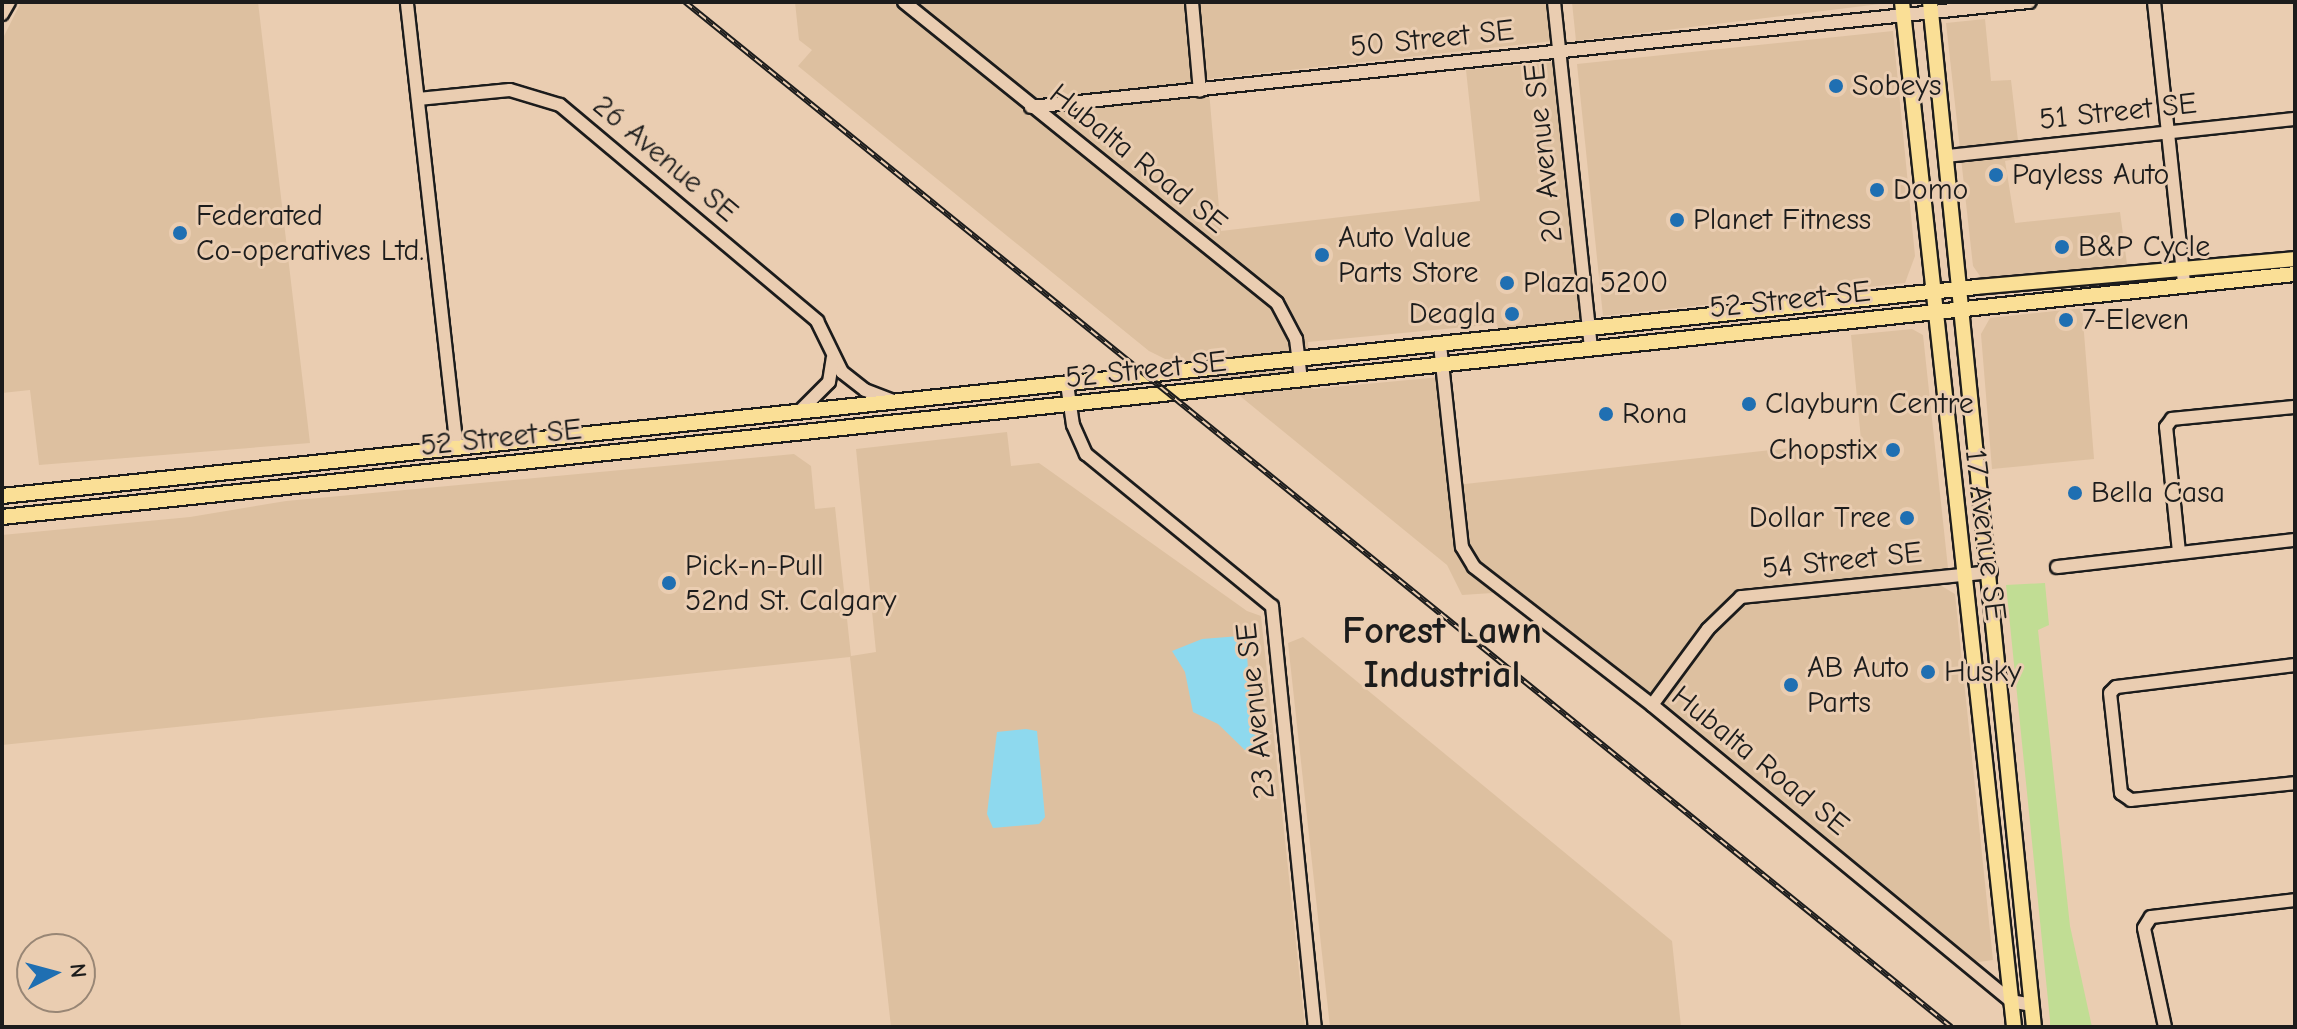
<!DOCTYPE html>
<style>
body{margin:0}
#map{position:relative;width:2297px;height:1029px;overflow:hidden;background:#eacdb1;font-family:"Comic Neue",sans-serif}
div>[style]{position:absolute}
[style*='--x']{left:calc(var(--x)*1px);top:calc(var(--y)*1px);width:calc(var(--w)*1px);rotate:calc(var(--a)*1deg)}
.built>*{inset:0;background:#ddc0a0}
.green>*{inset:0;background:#c1dd94}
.water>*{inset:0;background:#8ed9ee}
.roads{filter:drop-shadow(2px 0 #1c1c1c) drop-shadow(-2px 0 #1c1c1c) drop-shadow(0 2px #1c1c1c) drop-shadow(0 -2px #1c1c1c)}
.minor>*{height:12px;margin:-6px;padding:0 6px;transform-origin:6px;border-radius:6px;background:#eacdb1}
.major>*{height:14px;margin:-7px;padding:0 7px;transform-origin:7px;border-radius:7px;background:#fadf96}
.rail>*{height:6px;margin-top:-3px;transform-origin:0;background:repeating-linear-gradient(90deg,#eacdb1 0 9px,#1c1c1c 0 18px);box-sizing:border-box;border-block:2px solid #1c1c1c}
.dots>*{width:22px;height:22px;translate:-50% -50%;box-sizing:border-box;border:4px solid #eacdb1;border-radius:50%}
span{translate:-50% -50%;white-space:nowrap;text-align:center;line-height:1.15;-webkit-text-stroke:6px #eacdb1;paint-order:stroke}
.street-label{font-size:30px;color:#1c1c1c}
.poi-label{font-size:30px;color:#1c1c1c}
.left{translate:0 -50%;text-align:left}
.right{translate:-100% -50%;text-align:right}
.district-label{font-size:38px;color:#1c1c1c;font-weight:700}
.frame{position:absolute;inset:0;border:4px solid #1c1c1c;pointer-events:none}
.north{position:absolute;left:16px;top:933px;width:80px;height:80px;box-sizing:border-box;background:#eacdb1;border:2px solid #988675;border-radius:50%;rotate:84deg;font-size:22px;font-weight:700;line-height:32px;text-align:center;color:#1c1c1c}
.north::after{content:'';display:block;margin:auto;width:28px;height:36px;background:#1f6fb2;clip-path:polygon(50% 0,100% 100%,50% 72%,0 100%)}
</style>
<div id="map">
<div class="built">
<div style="clip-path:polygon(21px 2px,258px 2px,310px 443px,39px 465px,30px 390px,2px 393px,2px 40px)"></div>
<div style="clip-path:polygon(795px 2px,1548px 2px,1553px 41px,1208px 79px,1221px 231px,1480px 201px,1466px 70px,1555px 62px,1588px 318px,1498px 330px,1497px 324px,1308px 342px,1313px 389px,1440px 377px,1456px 485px,1861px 440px,1851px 335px,1912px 329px,1923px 335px,1948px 568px,1877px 578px,1877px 591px,1940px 585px,1955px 594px,1993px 960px,1979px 962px,1955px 954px,1507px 592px,1462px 595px,1447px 565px,1240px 396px,1149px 351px,798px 66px,812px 50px,799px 40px)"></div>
<div style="clip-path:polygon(1572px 2px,1888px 2px,1888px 3px,1576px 41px)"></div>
<div style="clip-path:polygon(1985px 19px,1991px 81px,2011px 80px,2020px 158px,2005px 161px,2015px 223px,2120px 212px,2127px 264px,1982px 279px,1973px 266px,1946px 23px)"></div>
<div style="clip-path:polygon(1893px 31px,1915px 256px,1905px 283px,1603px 316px,1577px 64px)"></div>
<div style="clip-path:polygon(2082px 308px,2094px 459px,1992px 469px,1981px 334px,1990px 318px)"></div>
<div style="clip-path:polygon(1007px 432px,1011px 466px,1039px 463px,1247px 611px,1261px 616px,1305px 1027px,891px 1027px,850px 657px,2px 745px,2px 535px,190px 517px,286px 501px,794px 454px,811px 466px,815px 509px,835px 507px,851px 656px,876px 652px,856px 449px)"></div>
<div style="clip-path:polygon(1303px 637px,1672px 941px,1681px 1027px,1330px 1027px,1288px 643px)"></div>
</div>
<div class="green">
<div style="clip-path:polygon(2045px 583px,2049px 625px,2038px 630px,2070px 926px,2092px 1027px,2050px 1027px,2050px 1020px,2006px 585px)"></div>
</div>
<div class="water">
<div style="clip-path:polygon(1240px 636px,1246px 641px,1252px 725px,1259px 741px,1255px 753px,1249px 754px,1218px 724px,1193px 712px,1185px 672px,1172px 651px,1202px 639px)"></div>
<div style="clip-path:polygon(1026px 729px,1037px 731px,1045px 817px,1039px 824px,993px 828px,987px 814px,997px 732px)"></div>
</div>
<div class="roads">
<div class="minor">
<div style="--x:904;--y:2;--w:479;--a:38.9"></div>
<div style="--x:1277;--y:303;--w:41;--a:62.2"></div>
<div style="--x:1296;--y:339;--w:41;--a:83"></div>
<div style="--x:1192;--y:2;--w:89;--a:84.9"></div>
<div style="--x:1554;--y:2;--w:347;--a:83.9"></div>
<div style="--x:2154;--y:2;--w:285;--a:83.9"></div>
<div style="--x:407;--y:4;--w:447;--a:83.6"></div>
<div style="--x:2;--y:14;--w:14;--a:-60"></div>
<div style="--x:418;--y:99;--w:92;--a:-5.6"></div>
<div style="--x:510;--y:90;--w:52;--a:16.7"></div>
<div style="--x:560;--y:105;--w:336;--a:40"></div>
<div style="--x:817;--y:321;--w:57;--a:63.9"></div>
<div style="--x:842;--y:372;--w:29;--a:38"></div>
<div style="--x:865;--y:390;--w:30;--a:21"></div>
<div style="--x:1031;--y:107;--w:1004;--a:-6.01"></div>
<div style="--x:1947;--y:156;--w:350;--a:-6.1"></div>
<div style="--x:1440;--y:345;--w:203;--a:83.8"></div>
<div style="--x:1462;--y:547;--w:23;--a:59"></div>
<div style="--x:1474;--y:567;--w:225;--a:37.8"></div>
<div style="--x:1652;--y:705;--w:465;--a:39.5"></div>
<div style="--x:2011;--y:1001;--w:21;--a:11"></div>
<div style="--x:1067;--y:384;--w:41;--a:81.7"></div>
<div style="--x:1073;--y:425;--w:32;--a:66"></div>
<div style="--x:1086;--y:454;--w:240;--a:39.3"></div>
<div style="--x:1272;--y:606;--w:423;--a:84.2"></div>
<div style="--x:799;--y:412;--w:42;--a:-45"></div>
<div style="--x:829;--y:382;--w:24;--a:-81"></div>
<div style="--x:2179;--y:552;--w:126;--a:-95.9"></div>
<div style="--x:2166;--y:427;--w:10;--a:-53"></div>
<div style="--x:2172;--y:419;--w:124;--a:-5.6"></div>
<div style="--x:2057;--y:567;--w:240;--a:-6.5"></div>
<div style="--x:2295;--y:665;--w:180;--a:173"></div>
<div style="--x:2116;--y:687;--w:8;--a:135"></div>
<div style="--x:2110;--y:693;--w:101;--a:83.7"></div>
<div style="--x:2121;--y:793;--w:12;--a:35"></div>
<div style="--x:2131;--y:800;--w:165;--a:-5.9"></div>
<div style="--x:1652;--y:705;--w:94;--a:-53.6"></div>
<div style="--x:1708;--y:629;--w:46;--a:-44.1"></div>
<div style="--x:1741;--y:597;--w:251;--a:-5.7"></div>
<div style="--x:2165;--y:1027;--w:101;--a:-102"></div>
<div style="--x:2144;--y:928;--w:13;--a:-58"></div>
<div style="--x:2151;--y:917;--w:145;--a:-6.7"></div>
</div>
<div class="major">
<div style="--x:1902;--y:2;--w:1031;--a:83.76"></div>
<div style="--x:1930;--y:2;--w:1030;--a:84.21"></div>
<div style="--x:2;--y:496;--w:1985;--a:-6.04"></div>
<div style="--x:1976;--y:287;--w:320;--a:-5"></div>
<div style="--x:2;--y:517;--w:2306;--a:-6.05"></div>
</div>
</div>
<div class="rail">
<div style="--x:685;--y:2;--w:1629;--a:38.99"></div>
</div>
<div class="dots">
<div style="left:1836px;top:86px;background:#1f6fb2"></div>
<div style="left:1996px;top:175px;background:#1f6fb2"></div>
<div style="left:1877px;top:190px;background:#1f6fb2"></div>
<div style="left:1677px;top:220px;background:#1f6fb2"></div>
<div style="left:180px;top:233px;background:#1f6fb2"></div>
<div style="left:2062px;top:247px;background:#1f6fb2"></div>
<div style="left:1322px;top:255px;background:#1f6fb2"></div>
<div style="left:1507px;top:283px;background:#1f6fb2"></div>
<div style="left:1512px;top:314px;background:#1f6fb2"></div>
<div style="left:2066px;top:320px;background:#1f6fb2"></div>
<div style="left:1749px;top:404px;background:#1f6fb2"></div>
<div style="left:1606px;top:414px;background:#1f6fb2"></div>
<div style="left:1893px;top:450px;background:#1f6fb2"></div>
<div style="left:2075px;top:493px;background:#1f6fb2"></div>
<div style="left:1907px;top:518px;background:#1f6fb2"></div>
<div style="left:669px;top:583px;background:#1f6fb2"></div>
<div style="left:1928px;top:672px;background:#1f6fb2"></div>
<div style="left:1791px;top:685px;background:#1f6fb2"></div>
</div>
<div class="street-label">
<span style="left:1432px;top:39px;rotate:-6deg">50 Street SE</span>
<span style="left:2118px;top:112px;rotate:-6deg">51 Street SE</span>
<span style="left:1544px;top:153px;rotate:-96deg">20 Avenue SE</span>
<span style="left:665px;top:159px;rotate:40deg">26 Avenue SE</span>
<span style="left:1138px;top:159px;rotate:39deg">Hubalta Road SE</span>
<span style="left:1790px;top:300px;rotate:-6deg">52 Street SE</span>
<span style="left:1146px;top:370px;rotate:-6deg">52 Street SE</span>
<span style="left:501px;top:438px;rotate:-6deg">52 Street SE</span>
<span style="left:1985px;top:535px;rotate:83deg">17 Avenue SE</span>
<span style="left:1842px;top:561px;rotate:-6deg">54 Street SE</span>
<span style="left:1256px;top:711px;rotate:-96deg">23 Avenue SE</span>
<span style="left:1760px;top:761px;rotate:39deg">Hubalta Road SE</span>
</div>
<div class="poi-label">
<span class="left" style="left:1852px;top:86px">Sobeys</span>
<span class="left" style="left:2012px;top:175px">Payless Auto</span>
<span class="left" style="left:1893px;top:190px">Domo</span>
<span class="left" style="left:196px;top:233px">Federated<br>Co-operatives Ltd.</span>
<span class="left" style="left:1693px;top:220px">Planet Fitness</span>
<span class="left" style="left:1338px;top:255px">Auto Value<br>Parts Store</span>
<span class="left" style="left:2078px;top:247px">B&amp;P Cycle</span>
<span class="left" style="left:1523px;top:283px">Plaza 5200</span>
<span class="right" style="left:1496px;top:314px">Deagla</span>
<span class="left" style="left:2082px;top:320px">7-Eleven</span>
<span class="left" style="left:1765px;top:404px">Clayburn Centre</span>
<span class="left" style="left:1622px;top:414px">Rona</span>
<span class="right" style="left:1877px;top:450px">Chopstix</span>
<span class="left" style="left:2091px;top:493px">Bella Casa</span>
<span class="right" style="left:1891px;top:518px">Dollar Tree</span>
<span class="left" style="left:685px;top:583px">Pick-n-Pull<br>52nd St. Calgary</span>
<span class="left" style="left:1807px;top:685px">AB Auto<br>Parts</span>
<span class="left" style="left:1944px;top:672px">Husky</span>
</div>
<div class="district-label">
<span style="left:1442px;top:654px">Forest Lawn<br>Industrial</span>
</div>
<div class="frame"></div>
<div class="north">N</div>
</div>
